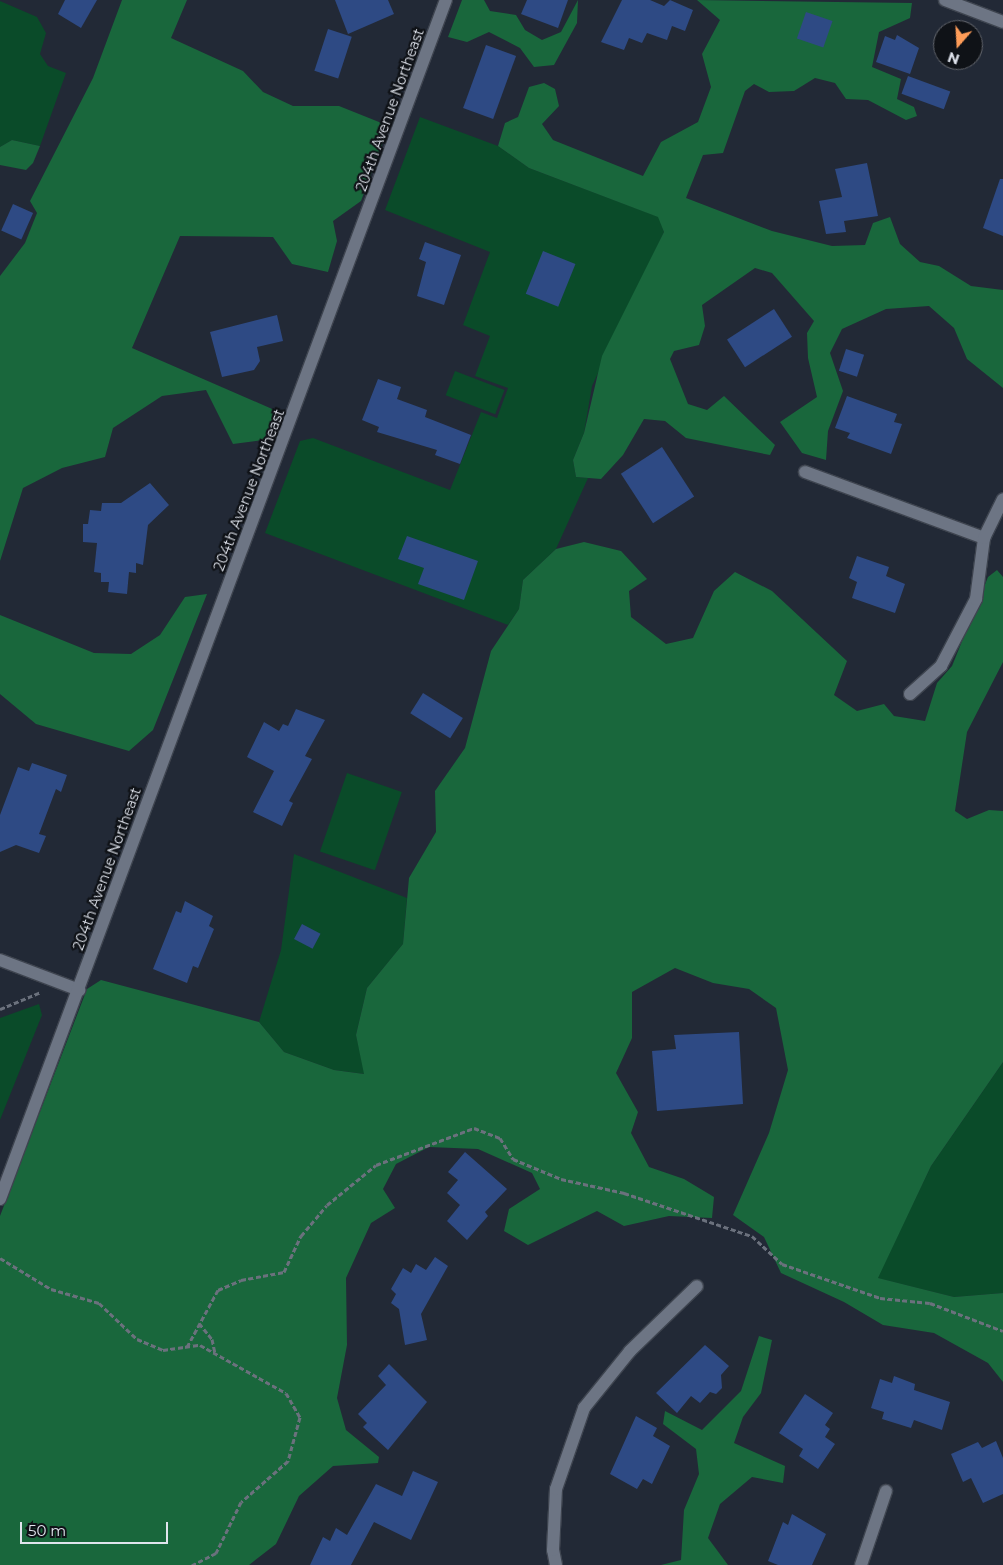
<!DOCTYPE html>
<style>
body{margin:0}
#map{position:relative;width:1003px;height:1565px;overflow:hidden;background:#222936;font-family:Montserrat,sans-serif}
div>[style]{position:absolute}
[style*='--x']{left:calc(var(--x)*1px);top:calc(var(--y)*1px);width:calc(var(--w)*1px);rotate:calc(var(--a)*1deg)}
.green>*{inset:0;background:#0a4b29;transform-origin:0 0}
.forest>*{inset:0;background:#19673c}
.building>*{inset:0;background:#2e4a84;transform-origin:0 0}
.path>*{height:3px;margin-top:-1.5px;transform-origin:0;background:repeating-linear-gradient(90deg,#6b717d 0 5px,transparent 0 7.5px)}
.roads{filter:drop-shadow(1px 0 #3e444f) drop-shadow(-1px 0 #3e444f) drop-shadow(0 1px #3e444f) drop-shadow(0 -1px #3e444f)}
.minor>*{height:12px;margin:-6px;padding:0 6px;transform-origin:6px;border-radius:6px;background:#6d7584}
span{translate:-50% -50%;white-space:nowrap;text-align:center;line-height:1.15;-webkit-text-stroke:4.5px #0f1217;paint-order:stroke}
.street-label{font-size:14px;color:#e0e4ed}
.north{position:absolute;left:933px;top:20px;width:50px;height:50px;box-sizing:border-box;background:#0f1217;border:1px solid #63666d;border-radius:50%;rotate:199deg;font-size:14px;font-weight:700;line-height:20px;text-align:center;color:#e0e4ed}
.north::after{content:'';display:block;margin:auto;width:18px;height:22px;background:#fe9c58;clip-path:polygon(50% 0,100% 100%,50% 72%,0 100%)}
.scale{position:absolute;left:20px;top:1522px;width:148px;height:22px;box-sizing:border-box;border:2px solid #e0e4ed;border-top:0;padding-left:6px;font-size:15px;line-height:18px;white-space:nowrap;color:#e0e4ed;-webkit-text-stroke:4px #0f1217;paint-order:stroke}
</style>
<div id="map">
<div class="green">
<div style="clip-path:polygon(0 1px,37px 17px,46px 33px,40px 54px,48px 66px,66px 73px,40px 146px,12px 140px,0 147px)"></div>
<div style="clip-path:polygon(420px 117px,498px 146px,529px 168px,659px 217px,664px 232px,592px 386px,584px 433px,573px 460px,576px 477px,588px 478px,556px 549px,523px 580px,519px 609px,508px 625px,265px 533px,300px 441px,313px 438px,450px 490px,481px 412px,497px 418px,508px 388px,475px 376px,490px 336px,463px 325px,490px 252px,385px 210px)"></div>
<div style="left:455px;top:371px;width:53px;height:26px;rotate:21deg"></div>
<div style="left:347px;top:773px;width:58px;height:83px;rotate:19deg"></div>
<div style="clip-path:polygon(294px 854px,407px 898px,403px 944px,367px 988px,356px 1035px,365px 1074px,334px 1070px,284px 1052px,259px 1022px,281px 950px)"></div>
<div style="clip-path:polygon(39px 1004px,42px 1015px,0 1120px,0 1018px)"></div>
<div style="clip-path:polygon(1003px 1062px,1003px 1293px,954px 1297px,877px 1278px,931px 1166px)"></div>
</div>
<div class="forest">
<div style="clip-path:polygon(122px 0,187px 0,171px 38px,243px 71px,263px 92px,293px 106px,339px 106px,389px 126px,361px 201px,333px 221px,337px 241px,328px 272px,292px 264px,273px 237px,180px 236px,132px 348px,279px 412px,263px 440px,233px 444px,206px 390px,162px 396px,113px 428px,105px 457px,62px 468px,23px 488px,0 561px,0 276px,25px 243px,37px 213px,30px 201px,93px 78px)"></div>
<div style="clip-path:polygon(462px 0,484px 0,490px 11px,516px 15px,525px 30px,542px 40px,561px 32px,578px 0,577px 23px,554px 65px,534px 67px,520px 48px,489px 32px,467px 42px,448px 37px)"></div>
<div style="clip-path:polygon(697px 0,912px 3px,910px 18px,879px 32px,872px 67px,901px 79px,897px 99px,914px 107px,917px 116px,906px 120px,868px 100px,846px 99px,835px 83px,815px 78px,794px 91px,769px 92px,754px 84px,745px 91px,723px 153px,703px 155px,686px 198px,772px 231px,832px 246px,865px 245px,873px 223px,890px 217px,900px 244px,920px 262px,939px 266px,971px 286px,1003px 290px,1003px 388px,967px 359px,954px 328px,929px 306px,886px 309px,842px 329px,830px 353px,843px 391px,828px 431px,826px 460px,802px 453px,780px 422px,817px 397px,808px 358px,807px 333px,814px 321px,772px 273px,755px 268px,702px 305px,705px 326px,699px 345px,674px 351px,670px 359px,688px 404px,707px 410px,724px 396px,775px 445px,770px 455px,686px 438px,665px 421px,644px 419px,623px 455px,601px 479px,576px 477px,573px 460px,584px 433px,602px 356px,664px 232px,658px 217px,529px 168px,498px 146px,505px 123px,518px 117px,529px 87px,544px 83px,555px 89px,559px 106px,542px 124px,553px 140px,643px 176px,661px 142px,698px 122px,711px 87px,702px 54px,720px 20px)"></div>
<div style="clip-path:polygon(12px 140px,40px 146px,33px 163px,26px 170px,0 165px,0 147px)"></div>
<div style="clip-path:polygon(584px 542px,621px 551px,647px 579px,629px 591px,631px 617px,666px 644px,693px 638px,714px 591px,735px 572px,772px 591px,847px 661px,834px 695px,857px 711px,884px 704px,894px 716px,925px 721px,937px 683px,952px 666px,988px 577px,997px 570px,1003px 577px,1003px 662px,967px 732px,955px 811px,967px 819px,989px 810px,1003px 811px,1003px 1062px,931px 1166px,878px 1278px,954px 1297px,1003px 1293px,1003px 1382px,988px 1363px,934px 1333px,883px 1325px,844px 1302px,781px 1273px,764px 1237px,733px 1215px,769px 1133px,788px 1070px,776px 1008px,749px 989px,713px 983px,675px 968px,632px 992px,632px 1038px,616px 1073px,638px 1112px,631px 1133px,649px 1167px,684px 1179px,714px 1197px,712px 1218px,669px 1216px,624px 1226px,597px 1211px,528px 1245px,504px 1231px,509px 1209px,540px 1189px,532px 1173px,478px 1149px,429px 1147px,396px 1164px,383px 1189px,395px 1208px,371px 1223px,346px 1278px,347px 1345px,337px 1398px,346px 1430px,379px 1457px,378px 1463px,333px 1466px,299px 1496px,276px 1544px,249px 1565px,0 1565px,0 1216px,87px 989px,101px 980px,259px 1022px,284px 1052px,334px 1070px,364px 1074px,356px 1035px,367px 988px,403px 944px,409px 878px,436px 832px,435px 791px,465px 748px,491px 651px,519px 609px,523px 580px,556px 549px)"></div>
<div style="clip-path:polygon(207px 594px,153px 730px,129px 751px,36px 724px,0 694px,0 615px,94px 653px,131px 654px,160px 635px,185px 597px)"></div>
<div style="clip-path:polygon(759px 1336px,772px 1340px,761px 1393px,743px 1417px,734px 1443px,785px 1466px,783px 1483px,752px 1477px,720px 1504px,708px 1538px,728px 1565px,661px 1565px,681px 1560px,684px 1510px,699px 1474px,696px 1449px,663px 1424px,665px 1411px,702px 1430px,741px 1391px)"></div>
</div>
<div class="building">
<div style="clip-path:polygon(65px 0,97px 0,81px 28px,58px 14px)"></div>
<div style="clip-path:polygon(335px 0,388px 0,394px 14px,348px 34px)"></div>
<div style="clip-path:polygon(527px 0,568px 0,558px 28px,521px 14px)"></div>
<div style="clip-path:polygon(622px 0,650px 0,664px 6px,670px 0,693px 10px,685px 31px,672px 26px,667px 40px,647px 33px,642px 43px,629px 38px,624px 50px,601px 42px)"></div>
<div style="left:806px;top:12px;width:28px;height:28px;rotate:19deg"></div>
<div style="left:328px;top:29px;width:25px;height:44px;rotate:18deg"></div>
<div style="clip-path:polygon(897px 35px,919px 48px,910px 74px,876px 62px,885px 36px,895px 40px)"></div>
<div style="left:486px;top:45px;width:32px;height:67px;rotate:20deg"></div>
<div style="left:908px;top:76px;width:45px;height:19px;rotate:20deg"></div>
<div style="clip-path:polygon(867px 163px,878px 216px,844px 221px,846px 232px,826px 234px,819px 201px,842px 197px,835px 169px)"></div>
<div style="clip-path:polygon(1000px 179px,1003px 179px,1003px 236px,983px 228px)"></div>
<div style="left:13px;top:204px;width:22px;height:29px;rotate:24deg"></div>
<div style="clip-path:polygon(425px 242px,461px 255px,444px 305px,417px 296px,426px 262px,419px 259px)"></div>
<div style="left:543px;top:251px;width:35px;height:46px;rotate:22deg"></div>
<div style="left:774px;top:309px;width:33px;height:56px;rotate:57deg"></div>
<div style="clip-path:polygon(277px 315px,283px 341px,257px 347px,260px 361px,254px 370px,222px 377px,210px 332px)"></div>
<div style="left:846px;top:349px;width:19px;height:23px;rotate:18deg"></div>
<div style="clip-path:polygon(378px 379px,401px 387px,397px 399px,427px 410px,425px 417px,471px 435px,460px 464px,435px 455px,437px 450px,377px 432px,379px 427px,362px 420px)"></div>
<div style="clip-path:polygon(847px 396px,897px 414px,894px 422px,902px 424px,891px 454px,847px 438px,850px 433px,835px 428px)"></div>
<div style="left:662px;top:447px;width:59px;height:49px;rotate:57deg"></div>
<div style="clip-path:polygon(150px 483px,169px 505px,148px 525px,143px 565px,136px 563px,136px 573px,129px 572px,127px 594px,108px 592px,109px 582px,101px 582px,101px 573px,94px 572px,97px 543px,83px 542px,83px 524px,88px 524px,90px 510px,101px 511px,102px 503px,121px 503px)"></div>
<div style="clip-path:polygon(407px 536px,478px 561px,464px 600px,418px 584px,424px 568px,398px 559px)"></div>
<div style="clip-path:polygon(857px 556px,889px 567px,886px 576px,905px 584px,895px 613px,852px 598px,857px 582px,849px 578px)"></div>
<div style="left:423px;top:693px;width:47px;height:24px;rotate:32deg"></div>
<div style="clip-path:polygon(296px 709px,325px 720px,305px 756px,312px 759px,289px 801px,293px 803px,282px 826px,253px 812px,274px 771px,247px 757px,264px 722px,279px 731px,283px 724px,288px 726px)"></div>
<div style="clip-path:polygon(32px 763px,67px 775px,61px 792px,56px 789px,39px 834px,46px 836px,39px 853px,16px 845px,0 852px,0 815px,18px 767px,29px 771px)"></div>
<div style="clip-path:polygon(185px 901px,213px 916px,209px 926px,214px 929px,198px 968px,193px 966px,187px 983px,153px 969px,176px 911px,181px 913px)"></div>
<div style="left:302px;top:924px;width:21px;height:17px;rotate:28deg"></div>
<div style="clip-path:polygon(739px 1032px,743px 1104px,657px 1111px,652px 1051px,676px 1049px,674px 1035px)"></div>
<div style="clip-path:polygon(465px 1152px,507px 1189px,485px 1212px,488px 1216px,467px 1240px,447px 1221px,460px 1205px,447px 1193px,458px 1180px,448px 1172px)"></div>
<div style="clip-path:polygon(435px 1257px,448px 1266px,421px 1314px,427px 1340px,405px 1345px,399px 1309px,391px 1303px,396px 1294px,391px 1289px,403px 1268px,411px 1273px,416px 1264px,426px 1270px)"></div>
<div style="clip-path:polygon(705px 1345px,729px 1366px,721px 1375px,722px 1388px,716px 1394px,710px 1392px,700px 1403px,691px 1396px,677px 1413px,656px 1393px)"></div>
<div style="clip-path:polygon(389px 1364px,427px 1402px,388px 1450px,363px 1427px,367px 1423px,358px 1414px,386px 1385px,378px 1376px)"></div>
<div style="clip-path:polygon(894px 1376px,915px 1384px,914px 1390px,950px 1402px,942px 1430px,914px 1420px,911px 1428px,882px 1419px,884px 1412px,871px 1408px,880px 1379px,892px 1383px)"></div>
<div style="clip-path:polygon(805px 1394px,833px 1413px,825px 1425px,830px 1429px,825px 1437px,835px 1444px,818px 1469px,799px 1456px,803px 1449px,779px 1433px)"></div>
<div style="clip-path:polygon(636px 1416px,657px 1428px,653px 1436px,670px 1446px,652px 1484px,643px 1479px,637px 1489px,610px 1474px)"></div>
<div style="clip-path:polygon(996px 1441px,1003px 1458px,1003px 1494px,983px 1503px,971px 1478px,963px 1482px,951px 1454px,978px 1442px,982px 1448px)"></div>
<div style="clip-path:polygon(413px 1471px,438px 1482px,411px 1540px,374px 1522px,351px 1565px,310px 1565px,323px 1537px,330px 1541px,336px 1528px,347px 1535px,376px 1484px,402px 1496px)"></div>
<div style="clip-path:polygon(792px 1514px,826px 1534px,812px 1565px,778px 1565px,768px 1561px,783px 1522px,788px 1525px)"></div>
</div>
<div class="path">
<div style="--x:0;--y:1009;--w:44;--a:-22.5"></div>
<div style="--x:0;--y:1258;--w:60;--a:31.3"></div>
<div style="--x:51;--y:1289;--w:50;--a:16.3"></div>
<div style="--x:99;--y:1303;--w:52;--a:43.5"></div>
<div style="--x:137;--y:1339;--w:28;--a:23"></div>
<div style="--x:163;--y:1350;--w:37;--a:-8"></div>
<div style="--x:200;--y:1345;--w:98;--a:29.2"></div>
<div style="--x:286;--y:1393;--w:28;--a:60"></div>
<div style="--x:300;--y:1417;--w:46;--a:105.3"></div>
<div style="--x:288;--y:1461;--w:62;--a:138.9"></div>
<div style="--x:241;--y:1502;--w:57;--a:116.1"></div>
<div style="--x:216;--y:1553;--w:27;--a:153"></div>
<div style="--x:199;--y:1323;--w:21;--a:51"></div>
<div style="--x:212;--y:1339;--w:14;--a:78"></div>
<div style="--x:187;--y:1347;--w:65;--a:-61.5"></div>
<div style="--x:218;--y:1290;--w:25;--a:-23"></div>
<div style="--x:241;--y:1280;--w:44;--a:-10.5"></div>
<div style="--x:284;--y:1272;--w:40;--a:-65"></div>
<div style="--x:301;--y:1236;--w:40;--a:-50"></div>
<div style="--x:327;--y:1205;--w:63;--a:-39.2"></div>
<div style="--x:376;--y:1165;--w:105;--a:-20.7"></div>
<div style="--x:474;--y:1128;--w:28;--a:21"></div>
<div style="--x:500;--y:1138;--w:25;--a:58"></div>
<div style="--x:513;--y:1159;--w:52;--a:22.6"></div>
<div style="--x:561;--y:1179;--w:65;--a:12.5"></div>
<div style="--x:624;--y:1193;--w:135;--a:18.6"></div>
<div style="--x:752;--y:1236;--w:41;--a:43"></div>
<div style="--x:782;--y:1264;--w:104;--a:19.1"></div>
<div style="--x:880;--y:1298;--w:50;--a:5.7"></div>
<div style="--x:930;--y:1303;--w:78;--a:21"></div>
</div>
<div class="roads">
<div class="minor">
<div style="--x:945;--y:0;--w:62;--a:20.8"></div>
<div style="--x:805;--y:472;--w:191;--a:20.2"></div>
<div style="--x:910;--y:694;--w:42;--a:-42.1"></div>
<div style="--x:941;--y:666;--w:76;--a:-62.4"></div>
<div style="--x:976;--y:599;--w:62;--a:-82.5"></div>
<div style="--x:984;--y:538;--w:43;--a:-64"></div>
<div style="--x:0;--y:960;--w:85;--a:20.8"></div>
<div style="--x:0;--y:1199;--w:1279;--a:-69.6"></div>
<div style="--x:556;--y:1565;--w:15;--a:-101"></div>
<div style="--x:553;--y:1550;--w:61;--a:-87.2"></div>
<div style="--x:556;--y:1489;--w:86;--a:-70.9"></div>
<div style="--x:584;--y:1408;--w:73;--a:-51.1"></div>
<div style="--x:630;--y:1351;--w:93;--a:-44.1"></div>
<div style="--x:861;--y:1565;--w:78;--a:-71.3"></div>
</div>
</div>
<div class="street-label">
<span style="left:390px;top:110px;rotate:-70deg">204th Avenue Northeast</span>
<span style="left:249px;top:490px;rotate:-69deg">204th Avenue Northeast</span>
<span style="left:107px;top:869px;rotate:-70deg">204th Avenue Northeast</span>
</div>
<div class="north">N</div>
<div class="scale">50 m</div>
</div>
